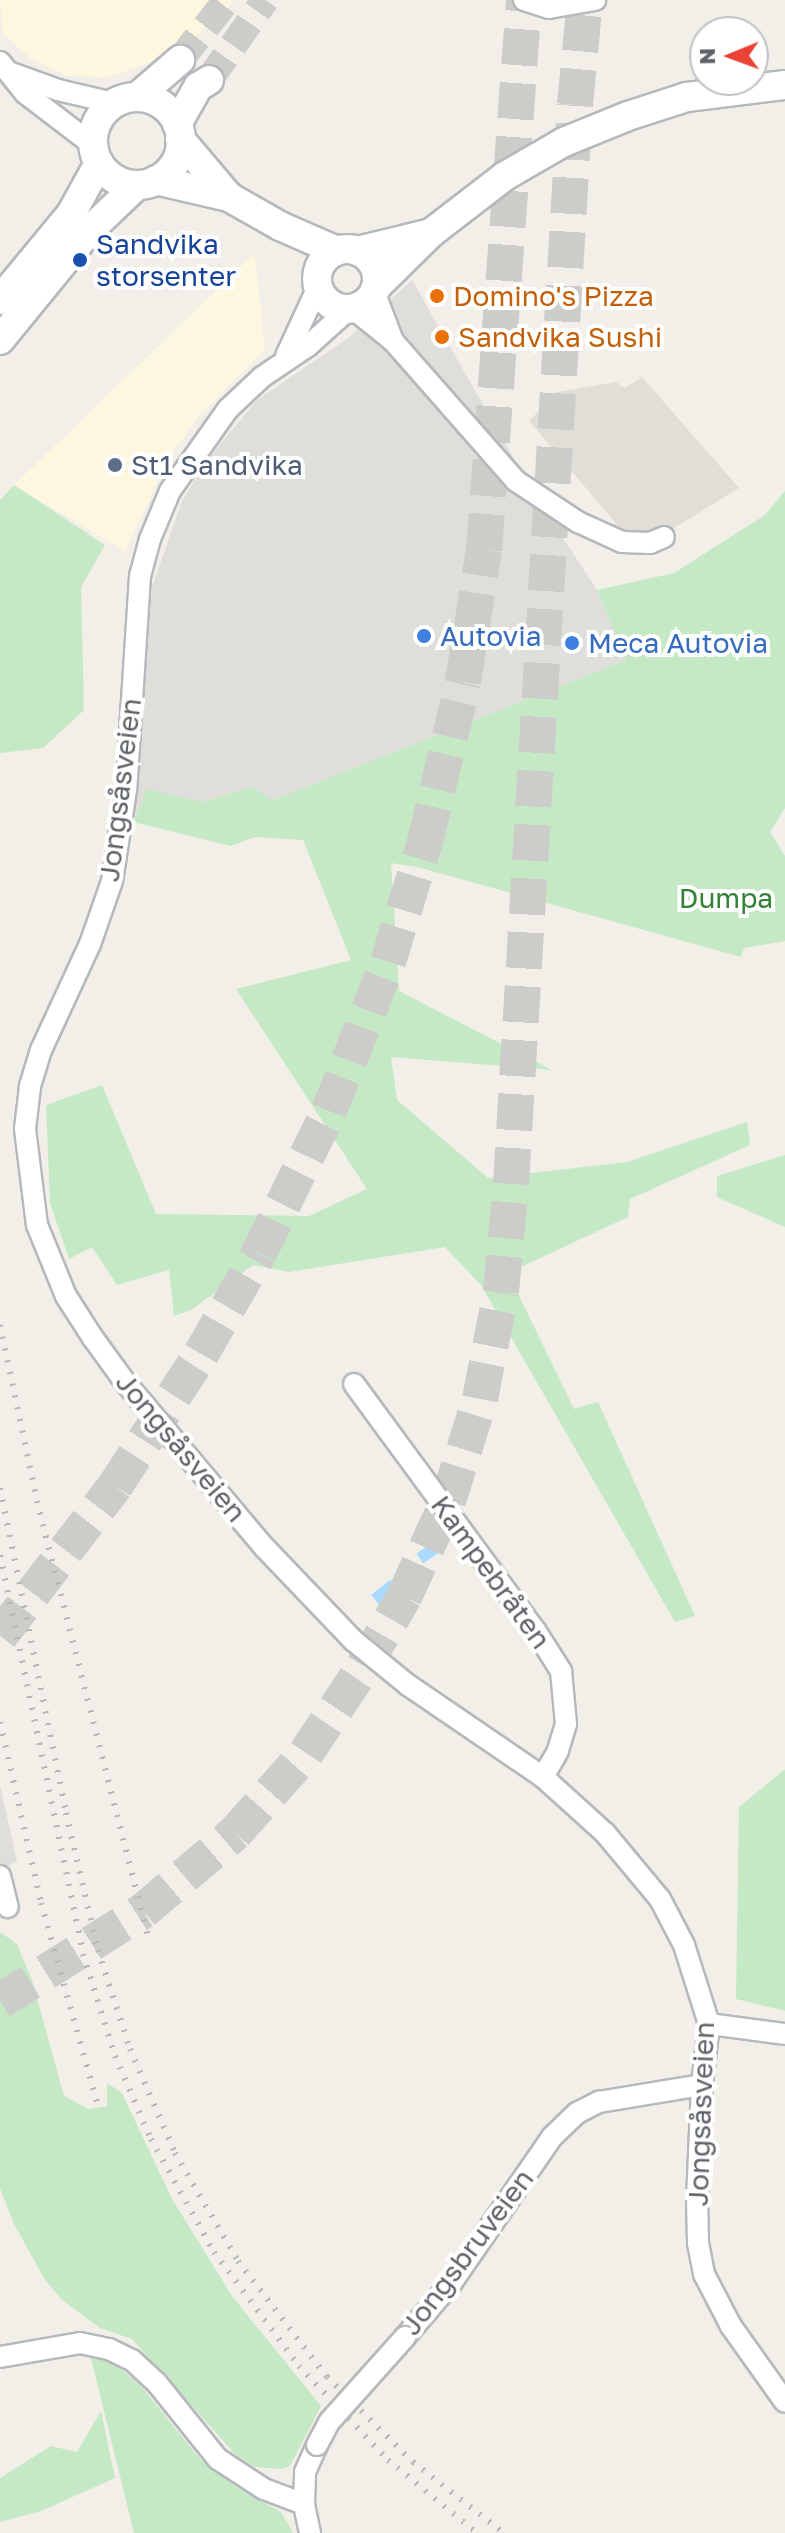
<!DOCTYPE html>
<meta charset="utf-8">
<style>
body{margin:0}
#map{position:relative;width:785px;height:2533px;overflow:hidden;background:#f1efe8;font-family:"Golos Text",sans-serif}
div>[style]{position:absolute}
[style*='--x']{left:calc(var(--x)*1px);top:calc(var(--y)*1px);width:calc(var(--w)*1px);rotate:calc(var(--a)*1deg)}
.commercial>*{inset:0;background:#fef7e0}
.industrial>*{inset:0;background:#e0deda}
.education>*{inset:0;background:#e1ded6}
.green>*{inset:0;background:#c5e8c5}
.water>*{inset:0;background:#aadaff;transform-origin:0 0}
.secondary-tunnel>*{height:28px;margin-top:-14px;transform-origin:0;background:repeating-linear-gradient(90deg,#ccccc8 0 28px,transparent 0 42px)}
.highway-tunnel>*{height:36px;margin-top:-18px;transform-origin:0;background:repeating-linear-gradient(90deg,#ccccc8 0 36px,transparent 0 54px)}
.roads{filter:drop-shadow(2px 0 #b5b8bc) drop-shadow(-2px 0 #b5b8bc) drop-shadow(0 2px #b5b8bc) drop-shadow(0 -2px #b5b8bc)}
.street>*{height:20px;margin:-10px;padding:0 10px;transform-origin:10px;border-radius:10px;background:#fff}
.secondary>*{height:28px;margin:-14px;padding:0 14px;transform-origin:14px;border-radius:14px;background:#fff}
.secondary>.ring{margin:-14px;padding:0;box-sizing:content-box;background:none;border:28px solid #fff;border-radius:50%}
.rail>*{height:6px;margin-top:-3px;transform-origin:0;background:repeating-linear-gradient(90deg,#b6b7b8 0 2px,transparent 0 12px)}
.bridges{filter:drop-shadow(2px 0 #b5b8bc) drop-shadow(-2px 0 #b5b8bc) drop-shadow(0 2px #b5b8bc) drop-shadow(0 -2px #b5b8bc)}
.street-bridge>*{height:20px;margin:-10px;padding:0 10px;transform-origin:10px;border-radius:10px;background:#fff}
.dots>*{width:22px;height:22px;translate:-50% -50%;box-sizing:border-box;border:4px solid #fff;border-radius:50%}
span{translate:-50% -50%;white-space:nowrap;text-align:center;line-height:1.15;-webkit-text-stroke:8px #fff;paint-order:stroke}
.transit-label{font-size:28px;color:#164399}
.left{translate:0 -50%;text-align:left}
.food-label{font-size:28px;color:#c56008}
.service-label{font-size:28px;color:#4e5e75}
.shop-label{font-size:28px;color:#366cbe}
.street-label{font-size:28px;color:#5f6368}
.park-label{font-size:28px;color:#348238}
.north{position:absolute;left:689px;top:16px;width:80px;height:80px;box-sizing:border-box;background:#fff;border:2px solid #bfc1c3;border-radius:50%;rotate:269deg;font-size:22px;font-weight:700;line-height:32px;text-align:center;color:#5f6368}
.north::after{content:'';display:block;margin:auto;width:28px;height:36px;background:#ea4335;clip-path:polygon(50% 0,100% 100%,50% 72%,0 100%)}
</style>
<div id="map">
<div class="commercial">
<div style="clip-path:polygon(0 0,233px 0,224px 15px,169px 56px,108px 77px,67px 76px,30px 58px,3px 33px)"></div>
<div style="clip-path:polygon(255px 253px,265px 349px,199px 416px,171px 454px,125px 551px,14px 485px)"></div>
</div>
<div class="industrial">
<div style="clip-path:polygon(412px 280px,533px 492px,597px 590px,626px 660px,273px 800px,252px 787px,202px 802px,147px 790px,133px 822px,152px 587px,182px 501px,207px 460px,257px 400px,347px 339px)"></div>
<div style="clip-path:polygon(0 1785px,17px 1862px,0 1869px)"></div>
</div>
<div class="education">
<div style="clip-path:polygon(642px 377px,739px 488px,650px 543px,614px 533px,615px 522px,529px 421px,557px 392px,616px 382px,625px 388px)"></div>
</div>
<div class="green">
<div style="clip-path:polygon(14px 485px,105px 545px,81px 587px,84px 710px,43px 748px,0 753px,0 500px)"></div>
<div style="clip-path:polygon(785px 491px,785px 808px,770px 832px,785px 856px,785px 941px,744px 948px,741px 957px,417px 867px,391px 863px,399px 991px,552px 1070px,391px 1057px,397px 1100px,488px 1178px,627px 1162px,747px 1122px,750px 1145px,630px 1199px,628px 1217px,508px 1273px,574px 1409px,598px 1402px,695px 1616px,675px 1622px,481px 1285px,445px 1247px,289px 1272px,253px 1265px,191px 1310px,174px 1316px,169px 1270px,117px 1285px,92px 1247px,69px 1259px,50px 1203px,46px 1105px,102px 1085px,156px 1214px,309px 1216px,367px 1189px,236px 989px,351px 960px,303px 840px,255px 837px,231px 846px,133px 822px,147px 789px,202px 802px,252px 787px,273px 800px,626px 660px,597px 590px,674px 573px,765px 515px)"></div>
<div style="clip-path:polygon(785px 1155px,785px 1227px,717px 1197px,717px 1176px)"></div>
<div style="clip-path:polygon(784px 1770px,785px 1770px,785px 2011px,736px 1999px,739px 1807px)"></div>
<div style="clip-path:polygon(0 1932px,17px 1944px,32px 1980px,64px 2096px,89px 2109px,107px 2106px,107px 2083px,122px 2093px,172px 2199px,232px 2296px,321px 2406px,290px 2466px,281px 2469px,255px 2467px,236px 2455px,132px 2339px,100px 2328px,61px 2299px,44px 2278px,14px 2224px,0 2188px)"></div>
<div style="clip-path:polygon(90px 2354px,119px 2367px,140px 2385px,200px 2459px,235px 2486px,281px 2512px,293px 2533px,134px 2533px)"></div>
<div style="clip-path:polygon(101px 2411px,115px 2478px,41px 2511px,0 2522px,0 2478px,51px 2446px,77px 2452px)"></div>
</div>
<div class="water">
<div style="left:436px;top:1540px;width:12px;height:24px;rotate:55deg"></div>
<div style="left:390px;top:1580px;width:13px;height:24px;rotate:51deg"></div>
</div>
<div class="secondary-tunnel">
<div style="--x:180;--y:60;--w:76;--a:-51.9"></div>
<div style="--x:209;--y:80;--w:98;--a:-55"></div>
</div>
<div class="highway-tunnel">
<div style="--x:0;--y:1636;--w:189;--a:-52.5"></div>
<div style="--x:115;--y:1486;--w:158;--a:-56.9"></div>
<div style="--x:201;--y:1354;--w:116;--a:-60.1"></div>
<div style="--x:259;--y:1253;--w:158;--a:-63.8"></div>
<div style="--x:329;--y:1111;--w:160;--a:-68.4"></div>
<div style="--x:388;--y:962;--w:126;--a:-72.9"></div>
<div style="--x:425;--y:842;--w:164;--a:-76.6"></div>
<div style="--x:463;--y:682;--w:134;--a:-81"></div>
<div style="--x:484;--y:550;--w:551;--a:-85.84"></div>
<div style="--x:0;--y:2001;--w:169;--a:-32.2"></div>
<div style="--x:143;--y:1911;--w:121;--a:-40.3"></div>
<div style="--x:235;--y:1833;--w:107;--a:-48.4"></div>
<div style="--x:306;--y:1753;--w:105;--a:-56.3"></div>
<div style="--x:364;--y:1666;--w:80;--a:-59.9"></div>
<div style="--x:404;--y:1597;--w:106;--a:-65.4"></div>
<div style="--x:448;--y:1501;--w:107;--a:-72.6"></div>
<div style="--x:480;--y:1399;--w:109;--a:-78.9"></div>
<div style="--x:501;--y:1292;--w:108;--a:-84.7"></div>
<div style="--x:511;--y:1184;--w:1081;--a:-86.61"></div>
<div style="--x:575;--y:105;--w:105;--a:-84.6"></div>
</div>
<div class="roads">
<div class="street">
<div style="--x:524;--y:0;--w:26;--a:18"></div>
<div style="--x:549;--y:8;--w:47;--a:-9.9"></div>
<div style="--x:0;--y:62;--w:40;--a:51"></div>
<div style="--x:25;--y:93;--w:86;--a:37.4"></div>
<div style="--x:11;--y:73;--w:50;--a:19.9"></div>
<div style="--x:58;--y:90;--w:57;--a:13.1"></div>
<div style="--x:374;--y:291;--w:53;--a:69.2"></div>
<div style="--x:352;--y:308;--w:53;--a:38.8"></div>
<div style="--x:393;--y:341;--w:186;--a:48.7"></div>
<div style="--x:516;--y:481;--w:74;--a:33.5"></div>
<div style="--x:578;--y:522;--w:48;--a:24.4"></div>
<div style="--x:622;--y:542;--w:28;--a:2"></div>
<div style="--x:650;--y:543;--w:15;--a:-23"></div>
<div style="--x:349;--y:309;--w:55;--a:137.9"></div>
<div style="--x:308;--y:346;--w:55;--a:146"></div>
<div style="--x:262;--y:377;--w:47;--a:136.7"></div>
<div style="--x:228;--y:409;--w:100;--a:125.3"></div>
<div style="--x:170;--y:491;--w:52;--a:112.6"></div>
<div style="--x:150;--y:539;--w:38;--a:105"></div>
<div style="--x:140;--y:576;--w:214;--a:93.7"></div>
<div style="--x:126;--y:790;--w:92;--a:98.7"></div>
<div style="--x:112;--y:881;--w:67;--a:109.2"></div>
<div style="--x:90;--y:944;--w:117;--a:114.8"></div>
<div style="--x:41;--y:1050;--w:39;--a:107"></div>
<div style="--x:30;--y:1087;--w:42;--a:96.8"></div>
<div style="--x:25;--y:1129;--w:97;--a:82.9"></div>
<div style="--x:37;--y:1225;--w:77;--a:67.8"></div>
<div style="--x:66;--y:1296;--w:50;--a:57.3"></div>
<div style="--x:93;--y:1338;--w:54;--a:54"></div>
<div style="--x:125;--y:1382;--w:217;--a:49.9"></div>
<div style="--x:265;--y:1548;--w:129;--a:46.3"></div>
<div style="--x:354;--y:1641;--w:70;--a:39.2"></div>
<div style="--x:408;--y:1685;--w:163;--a:34.3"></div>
<div style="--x:543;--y:1777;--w:84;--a:42.1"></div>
<div style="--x:605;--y:1833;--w:86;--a:50.2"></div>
<div style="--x:660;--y:1899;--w:52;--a:62.4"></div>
<div style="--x:684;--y:1945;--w:83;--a:72.4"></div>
<div style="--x:709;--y:2024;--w:61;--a:96.5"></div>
<div style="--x:702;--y:2085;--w:114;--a:92.5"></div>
<div style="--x:697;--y:2199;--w:44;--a:88.7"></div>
<div style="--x:698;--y:2243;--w:32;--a:79"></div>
<div style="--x:704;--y:2274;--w:59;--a:62.6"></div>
<div style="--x:731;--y:2326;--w:93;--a:54.6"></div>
<div style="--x:286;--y:356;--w:76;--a:-65.1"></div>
<div style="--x:354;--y:1384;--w:305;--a:53.7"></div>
<div style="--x:535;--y:1630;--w:49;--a:57.6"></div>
<div style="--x:561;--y:1671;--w:53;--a:84.6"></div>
<div style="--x:566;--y:1724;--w:28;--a:107"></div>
<div style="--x:558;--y:1751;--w:30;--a:120"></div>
<div style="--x:0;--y:1876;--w:32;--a:76"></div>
<div style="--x:709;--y:2024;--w:77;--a:7.5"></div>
<div style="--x:405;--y:2337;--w:72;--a:-49.5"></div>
<div style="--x:452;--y:2282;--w:176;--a:-55.4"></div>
<div style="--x:552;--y:2137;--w:35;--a:-44"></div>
<div style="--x:577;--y:2113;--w:25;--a:-27"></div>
<div style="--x:599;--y:2102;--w:104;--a:-9.4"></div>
<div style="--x:0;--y:2357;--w:81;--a:-9.9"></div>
<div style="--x:80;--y:2343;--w:30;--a:12"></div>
<div style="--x:109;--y:2349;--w:25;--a:26"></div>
<div style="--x:132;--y:2360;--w:33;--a:43"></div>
<div style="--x:156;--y:2382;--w:99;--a:51.2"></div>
<div style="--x:218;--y:2459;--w:55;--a:33.1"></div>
<div style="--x:264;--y:2489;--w:43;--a:20.6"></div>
<div style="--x:310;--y:2533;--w:30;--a:-102"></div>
<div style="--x:304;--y:2504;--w:32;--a:-88"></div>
<div style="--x:305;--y:2472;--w:30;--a:-66"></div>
</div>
<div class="secondary">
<div style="--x:137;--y:97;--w:57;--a:-40.7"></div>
<div class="ring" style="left:93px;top:97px;width:60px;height:60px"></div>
<div style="--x:177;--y:124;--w:43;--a:-60.4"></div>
<div style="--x:198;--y:87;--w:13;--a:-32"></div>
<div style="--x:180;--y:139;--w:76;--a:49.8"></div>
<div style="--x:229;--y:197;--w:59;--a:29.6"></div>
<div style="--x:280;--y:226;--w:62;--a:23.7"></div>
<div style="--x:156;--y:180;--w:75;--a:13.1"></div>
<div class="ring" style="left:317px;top:249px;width:32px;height:32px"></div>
<div style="--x:357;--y:251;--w:76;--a:-13.7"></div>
<div style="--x:376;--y:287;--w:77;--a:-44.5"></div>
<div style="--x:431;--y:233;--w:93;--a:-37.6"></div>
<div style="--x:505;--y:176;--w:68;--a:-30"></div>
<div style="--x:564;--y:142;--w:69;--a:-22.1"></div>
<div style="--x:628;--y:116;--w:62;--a:-17.9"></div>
<div style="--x:687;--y:97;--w:99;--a:-7"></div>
<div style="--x:0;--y:300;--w:112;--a:-50.5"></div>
<div style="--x:71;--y:214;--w:58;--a:-61.2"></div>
<div style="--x:0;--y:340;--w:141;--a:-50.8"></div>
<div style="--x:89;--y:231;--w:66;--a:-43.8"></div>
</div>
</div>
<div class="rail">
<div style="--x:0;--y:1325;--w:180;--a:78.1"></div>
<div style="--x:37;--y:1501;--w:452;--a:75.7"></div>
<div style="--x:0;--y:1488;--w:332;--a:78.5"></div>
<div style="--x:66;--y:1813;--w:141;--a:76.9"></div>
<div style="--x:98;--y:1950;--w:104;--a:72.1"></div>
<div style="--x:130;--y:2049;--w:113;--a:66.6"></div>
<div style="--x:175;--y:2153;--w:125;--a:59.7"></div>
<div style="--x:238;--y:2261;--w:146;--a:52.5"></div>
<div style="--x:327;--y:2377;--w:121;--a:44.7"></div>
<div style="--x:413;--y:2462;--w:115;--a:38"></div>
<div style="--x:0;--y:1555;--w:408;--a:78.2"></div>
<div style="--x:83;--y:1954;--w:107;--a:72.6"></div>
<div style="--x:115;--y:2056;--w:90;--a:66.6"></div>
<div style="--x:151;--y:2139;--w:129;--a:60.9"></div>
<div style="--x:214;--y:2252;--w:142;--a:53.3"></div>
<div style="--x:299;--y:2366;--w:129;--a:46.6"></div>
<div style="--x:388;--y:2460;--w:115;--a:39.4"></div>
<div style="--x:0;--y:1722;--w:186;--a:77.2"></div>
<div style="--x:41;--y:1903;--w:211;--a:74.3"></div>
</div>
<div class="bridges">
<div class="street-bridge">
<div style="--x:317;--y:2445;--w:27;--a:-62"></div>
<div style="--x:330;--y:2421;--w:113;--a:-48.2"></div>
</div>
</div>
<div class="dots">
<div style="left:80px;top:260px;background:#1a4fb4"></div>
<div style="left:437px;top:296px;background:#e8710a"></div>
<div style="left:442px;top:337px;background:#e8710a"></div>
<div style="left:115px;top:465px;background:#5c6f8a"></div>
<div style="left:424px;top:636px;background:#3f7fe0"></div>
<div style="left:572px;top:643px;background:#3f7fe0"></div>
</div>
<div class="transit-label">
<span class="left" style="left:96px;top:260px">Sandvika<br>storsenter</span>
</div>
<div class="food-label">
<span class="left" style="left:453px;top:296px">Domino's Pizza</span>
<span class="left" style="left:458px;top:337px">Sandvika Sushi</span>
</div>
<div class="service-label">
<span class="left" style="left:131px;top:465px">St1 Sandvika</span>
</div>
<div class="shop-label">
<span class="left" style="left:440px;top:636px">Autovia</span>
<span class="left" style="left:588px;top:643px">Meca Autovia</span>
</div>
<div class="street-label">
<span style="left:120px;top:790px;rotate:-83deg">Jongsåsveien</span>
<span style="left:181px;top:1447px;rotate:50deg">Jongsåsveien</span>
<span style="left:491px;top:1572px;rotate:54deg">Kampebråten</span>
<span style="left:701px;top:2114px;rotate:-88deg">Jongsåsveien</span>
<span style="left:467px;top:2252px;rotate:-53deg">Jongsbruveien</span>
</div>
<div class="park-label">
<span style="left:726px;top:898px">Dumpa</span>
</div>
<div class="north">N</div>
</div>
